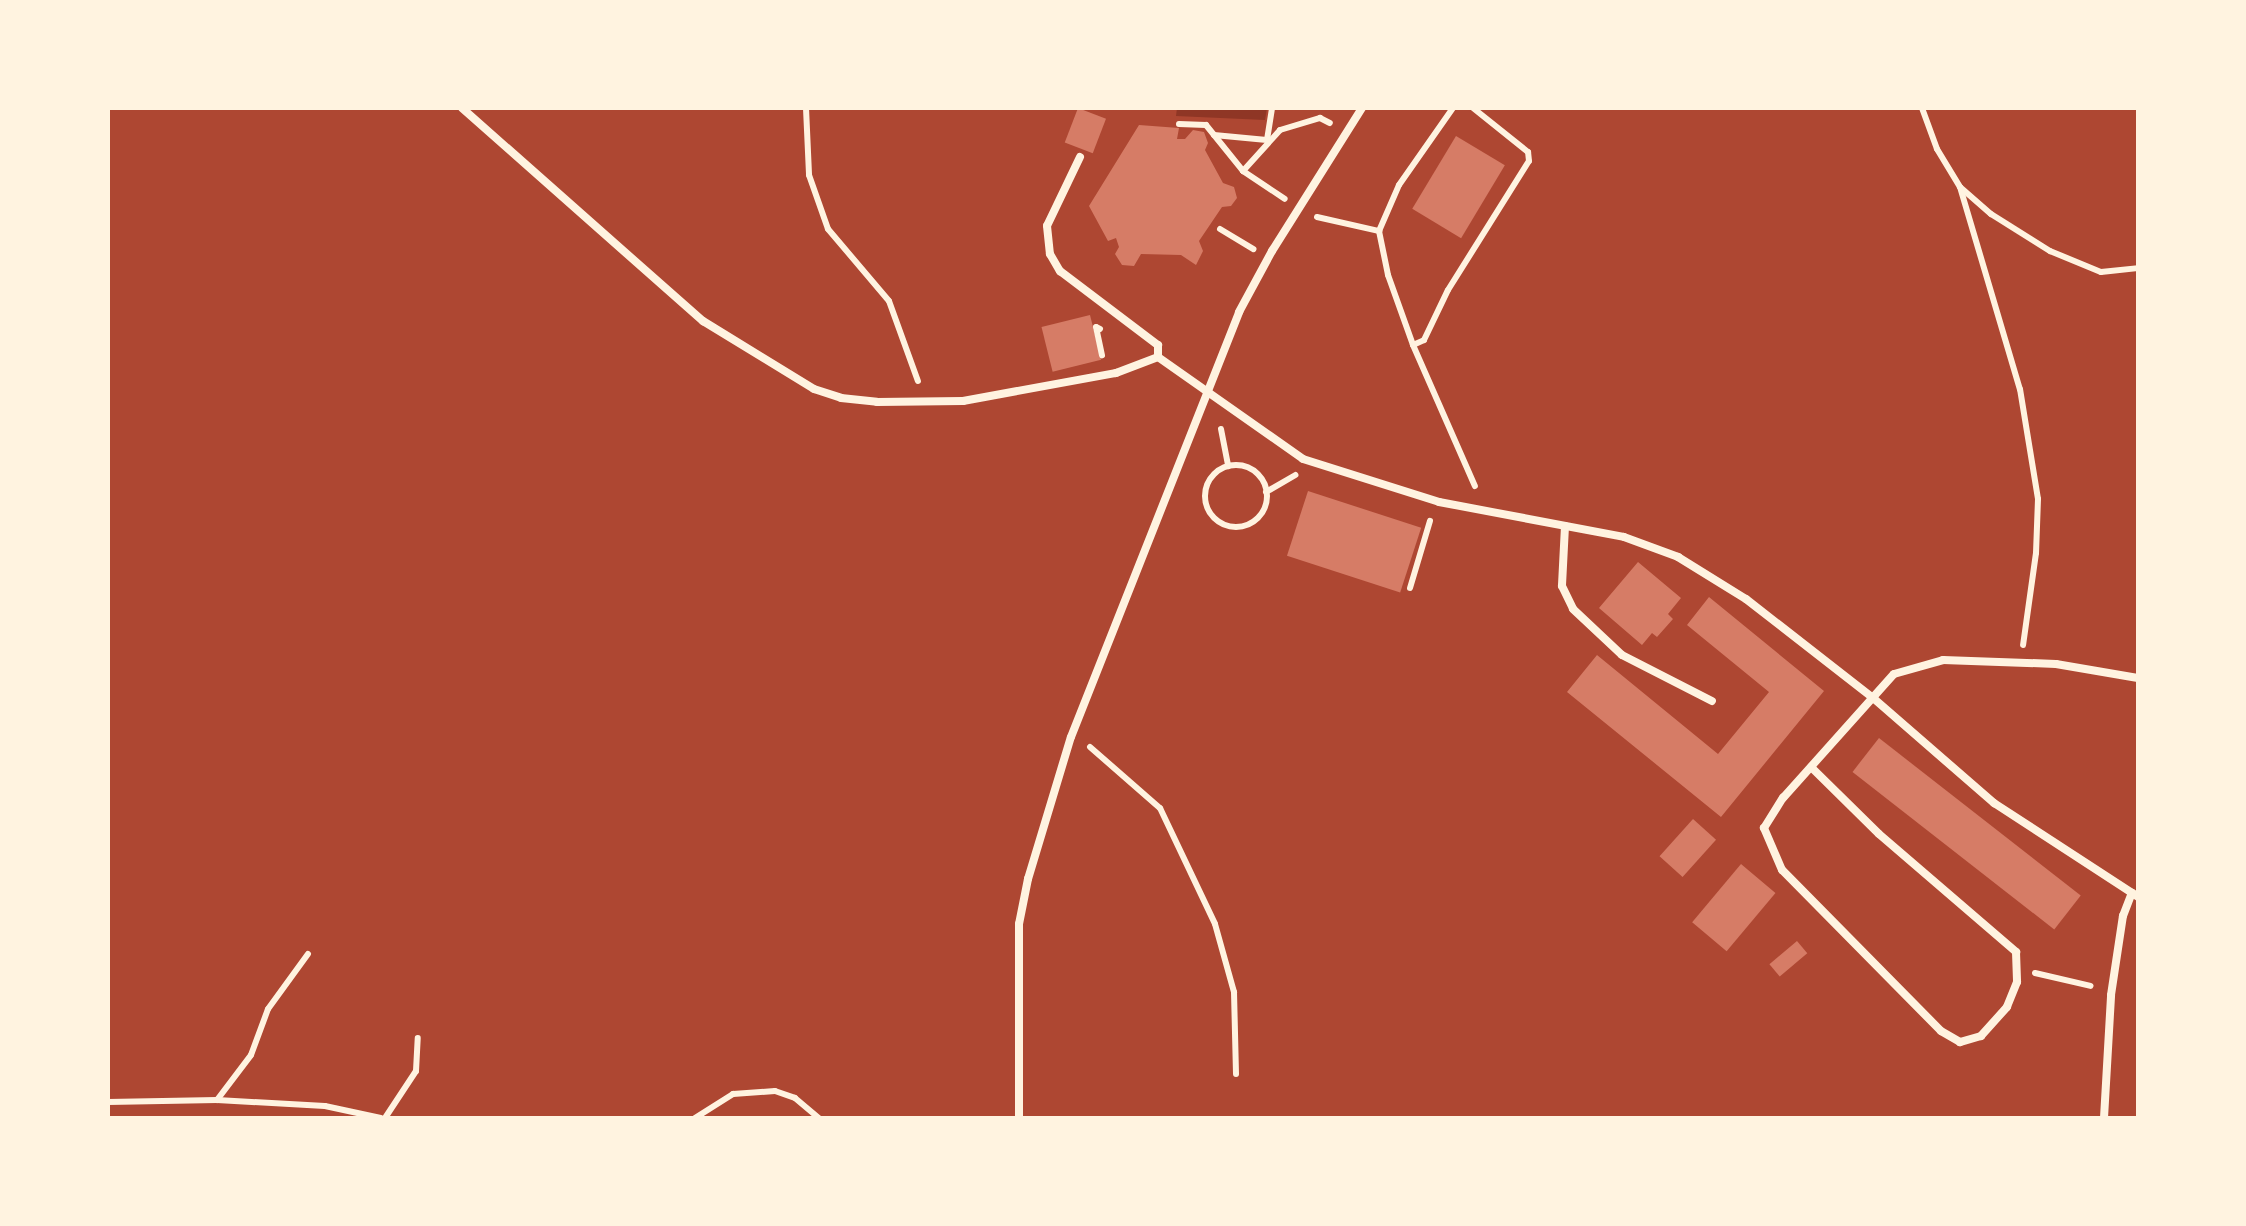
<!DOCTYPE html>
<style>
body{margin:0}
#map{position:relative;width:2246px;height:1226px;overflow:hidden;background:#c8553d;font-family:Montserrat,sans-serif}
div>[style]{position:absolute}
[style*='--x']{left:calc(var(--x)*1px);top:calc(var(--y)*1px);width:calc(var(--w)*1px);rotate:calc(var(--a)*1deg)}
.green>*{inset:0;background:#ae4732;transform-origin:0 0}
.water>*{inset:0;background:#8f3625}
.building>*{inset:0;background:#d67c66;transform-origin:0 0}
.path>*{height:6px;margin:-3px;padding:0 3px;transform-origin:3px;border-radius:3px;background:#fff3e0}
.path>.ring{margin:-3px;padding:0;box-sizing:content-box;background:none;border:6px solid #fff3e0;border-radius:50%}
.service>*{height:8px;margin:-4px;padding:0 4px;transform-origin:4px;border-radius:4px;background:#fff3e0}
span{translate:-50% -50%;white-space:nowrap;text-align:center;line-height:1.15;-webkit-text-stroke:10px #fff3e0;paint-order:stroke}
.frame{position:absolute;inset:0;border:110px solid #fff3e0;pointer-events:none}
</style>
<div id="map">
<div class="green">
<div style="left:108px;top:108px;width:2030px;height:1010px"></div>
</div>
<div class="water">
<div style="clip-path:polygon(1177px 108px,1267px 108px,1265px 120px,1176px 116px)"></div>
</div>
<div class="building">
<div style="left:1078px;top:108px;width:30px;height:37px;rotate:21deg"></div>
<div style="clip-path:polygon(1139px 125px,1179px 128px,1177px 139px,1185px 139px,1193px 130px,1204px 132px,1208px 143px,1205px 150px,1223px 183px,1234px 187px,1237px 198px,1231px 206px,1222px 207px,1199px 241px,1203px 251px,1196px 265px,1181px 255px,1141px 254px,1134px 266px,1122px 265px,1115px 254px,1119px 247px,1116px 238px,1108px 241px,1089px 206px)"></div>
<div style="left:1456px;top:136px;width:57px;height:85px;rotate:31deg"></div>
<div style="left:1090px;top:315px;width:46px;height:50px;rotate:76deg"></div>
<div style="left:1308px;top:491px;width:119px;height:68px;rotate:18deg"></div>
<div style="clip-path:polygon(1638px 562px,1681px 598px,1668px 614px,1673px 619px,1657px 637px,1652px 633px,1642px 645px,1599px 608px)"></div>
<div style="clip-path:polygon(1709px 597px,1824px 691px,1721px 817px,1567px 692px,1597px 655px,1718px 754px,1769px 692px,1687px 625px)"></div>
<div style="left:1879px;top:738px;width:256px;height:43px;rotate:38deg"></div>
<div style="left:1693px;top:819px;width:31px;height:50px;rotate:42deg"></div>
<div style="left:1741px;top:864px;width:45px;height:76px;rotate:40deg"></div>
<div style="left:1797px;top:941px;width:16px;height:36px;rotate:50deg"></div>
</div>
<div class="path">
<div style="--x:806;--y:108;--w:67;--a:87.4"></div>
<div style="--x:809;--y:175;--w:57;--a:70.6"></div>
<div style="--x:828;--y:229;--w:94;--a:49.7"></div>
<div style="--x:889;--y:301;--w:85;--a:70.1"></div>
<div style="--x:1922;--y:108;--w:44;--a:69.9"></div>
<div style="--x:1937;--y:149;--w:44;--a:58.8"></div>
<div style="--x:1960;--y:187;--w:41;--a:41.1"></div>
<div style="--x:1991;--y:214;--w:70;--a:32.1"></div>
<div style="--x:2050;--y:251;--w:55;--a:22.4"></div>
<div style="--x:2101;--y:272;--w:37;--a:-6"></div>
<div style="--x:1179;--y:124;--w:27;--a:2"></div>
<div style="--x:1206;--y:125;--w:59;--a:51.2"></div>
<div style="--x:1243;--y:171;--w:50;--a:33.7"></div>
<div style="--x:1214;--y:135;--w:53;--a:5.4"></div>
<div style="--x:1267;--y:140;--w:32;--a:-81"></div>
<div style="--x:1243;--y:171;--w:55;--a:-47.9"></div>
<div style="--x:1280;--y:130;--w:42;--a:-16.7"></div>
<div style="--x:1320;--y:118;--w:11;--a:27"></div>
<div style="--x:1960;--y:187;--w:211;--a:73.5"></div>
<div style="--x:2020;--y:389;--w:111;--a:80.7"></div>
<div style="--x:2038;--y:499;--w:54;--a:92.1"></div>
<div style="--x:2036;--y:553;--w:93;--a:98"></div>
<div style="--x:1317;--y:217;--w:64;--a:12.7"></div>
<div style="--x:1379;--y:231;--w:45;--a:78.4"></div>
<div style="--x:1388;--y:275;--w:74;--a:70.3"></div>
<div style="--x:1413;--y:345;--w:154;--a:66.3"></div>
<div style="--x:1220;--y:229;--w:39;--a:31"></div>
<div style="--x:1379;--y:231;--w:50;--a:-66.5"></div>
<div style="--x:1399;--y:185;--w:94;--a:-55"></div>
<div style="--x:1100;--y:329;--w:4;--a:-153"></div>
<div style="--x:1096;--y:327;--w:29;--a:78"></div>
<div style="--x:1413;--y:345;--w:12;--a:-24"></div>
<div style="--x:1424;--y:340;--w:55;--a:-64.4"></div>
<div style="--x:1448;--y:290;--w:152;--a:-57.9"></div>
<div style="--x:1529;--y:161;--w:9;--a:-96"></div>
<div style="--x:1528;--y:152;--w:70;--a:-141.3"></div>
<div style="--x:1221;--y:429;--w:38;--a:79"></div>
<div class="ring" style="left:1205px;top:465px;width:56px;height:56px"></div>
<div style="--x:1266;--y:492;--w:34;--a:-30"></div>
<div style="--x:1410;--y:588;--w:70;--a:-73.4"></div>
<div style="--x:1090;--y:747;--w:93;--a:41.1"></div>
<div style="--x:1160;--y:808;--w:128;--a:64.6"></div>
<div style="--x:1215;--y:924;--w:71;--a:74.4"></div>
<div style="--x:1234;--y:992;--w:82;--a:88.6"></div>
<div style="--x:2035;--y:973;--w:57;--a:13.1"></div>
<div style="--x:217;--y:1100;--w:56;--a:-52.9"></div>
<div style="--x:251;--y:1055;--w:49;--a:-69.7"></div>
<div style="--x:268;--y:1009;--w:68;--a:-54"></div>
<div style="--x:108;--y:1102;--w:109;--a:-1.1"></div>
<div style="--x:217;--y:1100;--w:108;--a:3.2"></div>
<div style="--x:325;--y:1106;--w:57;--a:12.1"></div>
<div style="--x:385;--y:1118;--w:56;--a:-56.6"></div>
<div style="--x:416;--y:1071;--w:33;--a:-87"></div>
<div style="--x:695;--y:1118;--w:45;--a:-32.3"></div>
<div style="--x:733;--y:1094;--w:42;--a:-4.1"></div>
<div style="--x:775;--y:1091;--w:21;--a:19"></div>
<div style="--x:795;--y:1098;--w:31;--a:40"></div>
</div>
<div class="service">
<div style="--x:462;--y:108;--w:322;--a:41.5"></div>
<div style="--x:703;--y:321;--w:130;--a:31.5"></div>
<div style="--x:814;--y:389;--w:28;--a:18"></div>
<div style="--x:841;--y:398;--w:36;--a:6"></div>
<div style="--x:877;--y:402;--w:86;--a:-0.7"></div>
<div style="--x:963;--y:401;--w:156;--a:-10.4"></div>
<div style="--x:1116;--y:373;--w:45;--a:-20.9"></div>
<div style="--x:1158;--y:357;--w:177;--a:35.1"></div>
<div style="--x:1303;--y:459;--w:143;--a:17.5"></div>
<div style="--x:1439;--y:502;--w:188;--a:10.7"></div>
<div style="--x:1624;--y:537;--w:58;--a:20.3"></div>
<div style="--x:1678;--y:557;--w:80;--a:31.7"></div>
<div style="--x:1746;--y:599;--w:160;--a:37.9"></div>
<div style="--x:1872;--y:697;--w:162;--a:41"></div>
<div style="--x:1994;--y:803;--w:172;--a:33.1"></div>
<div style="--x:1080;--y:157;--w:76;--a:115.6"></div>
<div style="--x:1047;--y:226;--w:28;--a:84"></div>
<div style="--x:1050;--y:254;--w:20;--a:60"></div>
<div style="--x:1060;--y:271;--w:123;--a:37.1"></div>
<div style="--x:1158;--y:345;--w:12;--a:90"></div>
<div style="--x:1565;--y:526;--w:60;--a:92.9"></div>
<div style="--x:1562;--y:586;--w:25;--a:64"></div>
<div style="--x:1573;--y:609;--w:67;--a:43.2"></div>
<div style="--x:1622;--y:655;--w:101;--a:27.1"></div>
<div style="--x:1811;--y:767;--w:95;--a:44.6"></div>
<div style="--x:1879;--y:834;--w:181;--a:40.7"></div>
<div style="--x:2016;--y:952;--w:30;--a:88"></div>
<div style="--x:2017;--y:982;--w:27;--a:112"></div>
<div style="--x:2007;--y:1007;--w:39;--a:132"></div>
<div style="--x:1981;--y:1036;--w:22;--a:164"></div>
<div style="--x:1960;--y:1042;--w:22;--a:-150"></div>
<div style="--x:1941;--y:1031;--w:226;--a:-134.6"></div>
<div style="--x:1782;--y:870;--w:46;--a:-113.2"></div>
<div style="--x:1764;--y:828;--w:36;--a:-58"></div>
<div style="--x:1783;--y:798;--w:166;--a:-48.2"></div>
<div style="--x:1894;--y:674;--w:51;--a:-15.9"></div>
<div style="--x:1943;--y:660;--w:113;--a:2"></div>
<div style="--x:2056;--y:664;--w:83;--a:9.7"></div>
<div style="--x:1019;--y:1118;--w:194;--a:-90"></div>
<div style="--x:1019;--y:924;--w:46;--a:-78.7"></div>
<div style="--x:1028;--y:879;--w:148;--a:-73.2"></div>
<div style="--x:1071;--y:737;--w:457;--a:-68.4"></div>
<div style="--x:1239;--y:312;--w:69;--a:-61.6"></div>
<div style="--x:1272;--y:251;--w:169;--a:-57.8"></div>
<div style="--x:2104;--y:1118;--w:123;--a:-86.7"></div>
<div style="--x:2111;--y:995;--w:80;--a:-81.4"></div>
<div style="--x:2123;--y:916;--w:25;--a:-69"></div>
</div>
<div class="frame"></div>
</div>
